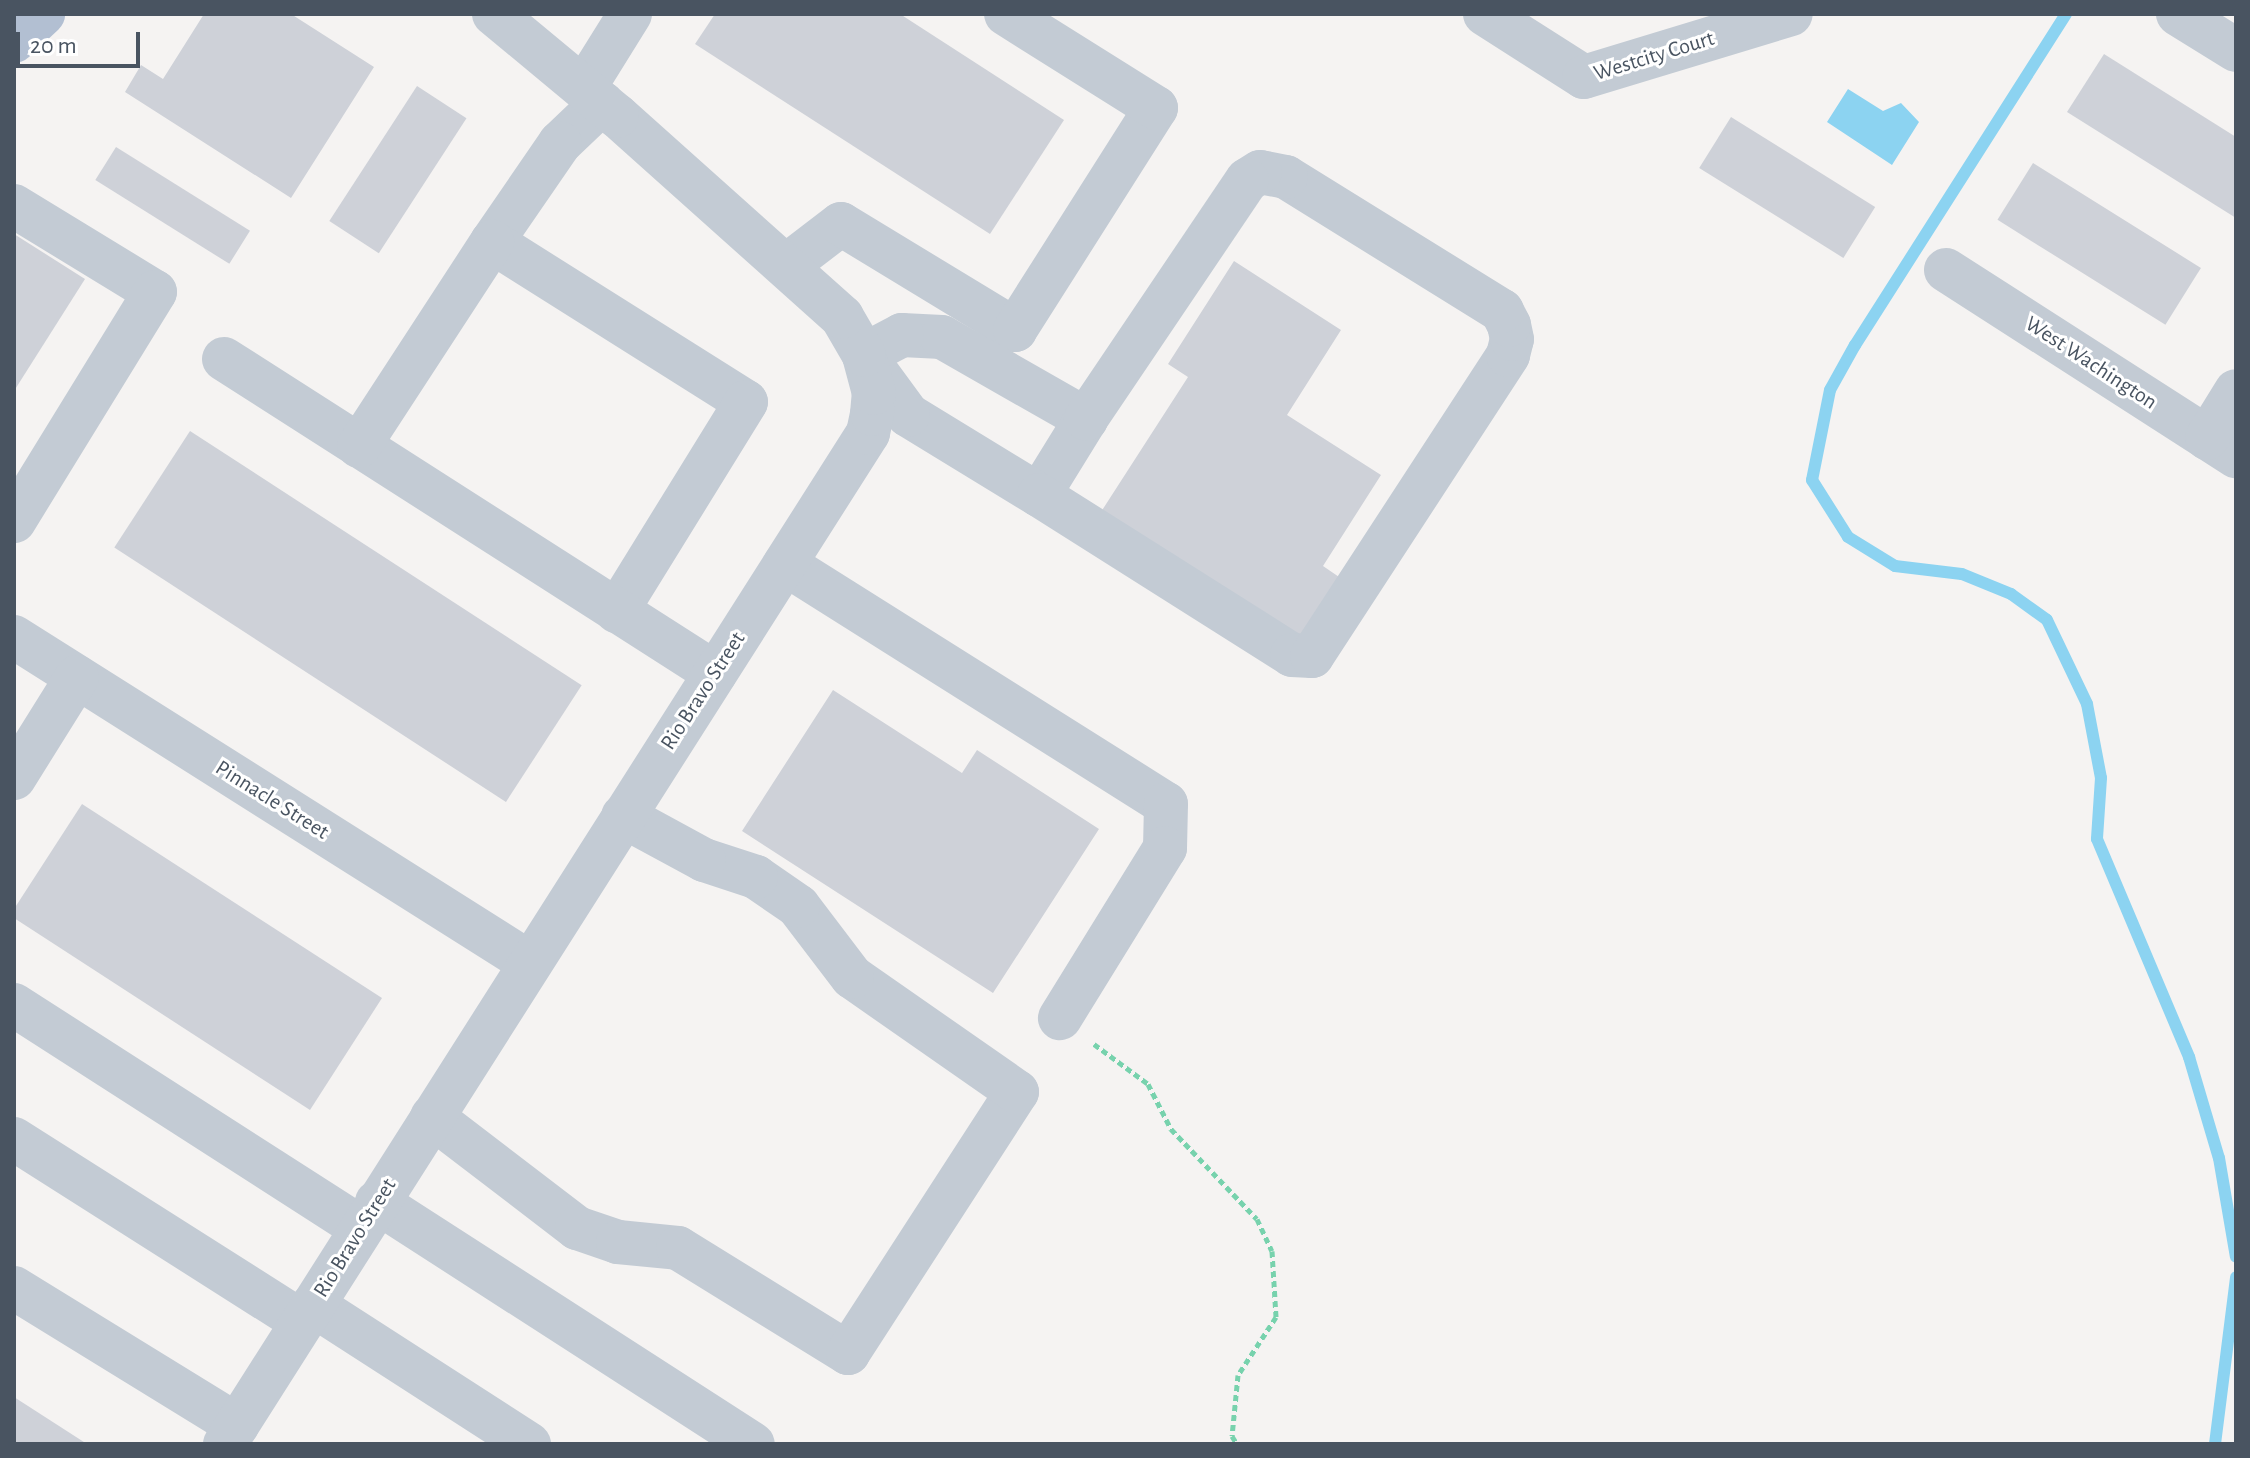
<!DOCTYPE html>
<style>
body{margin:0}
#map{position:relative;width:2250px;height:1458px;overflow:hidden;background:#f5f3f2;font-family:"Alegreya Sans",sans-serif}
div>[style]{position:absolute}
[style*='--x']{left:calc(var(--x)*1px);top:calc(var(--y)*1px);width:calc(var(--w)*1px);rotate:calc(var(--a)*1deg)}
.water>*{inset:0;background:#8cd3f1}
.stream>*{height:12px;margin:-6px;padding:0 6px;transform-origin:6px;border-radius:6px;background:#8cd3f1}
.building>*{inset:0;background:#ced1d8;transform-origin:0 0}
.path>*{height:5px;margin-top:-2.5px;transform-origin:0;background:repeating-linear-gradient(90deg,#77d2ad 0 6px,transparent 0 10px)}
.minor>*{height:44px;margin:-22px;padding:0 22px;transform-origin:22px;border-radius:22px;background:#c3cbd4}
.major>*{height:44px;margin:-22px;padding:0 22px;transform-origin:22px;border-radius:22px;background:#b2bfd2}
span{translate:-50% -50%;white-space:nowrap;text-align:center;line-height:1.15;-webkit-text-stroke:6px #fff;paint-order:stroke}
.street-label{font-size:22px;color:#495461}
.frame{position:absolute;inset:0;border:16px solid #495461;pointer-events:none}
.scale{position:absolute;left:16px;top:32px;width:124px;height:36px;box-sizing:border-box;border:4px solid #495461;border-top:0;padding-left:10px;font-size:24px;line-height:28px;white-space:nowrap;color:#495461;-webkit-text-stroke:6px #fff;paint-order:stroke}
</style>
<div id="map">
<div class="water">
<div style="clip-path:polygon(1848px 89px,1883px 111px,1901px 103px,1919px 122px,1892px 165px,1827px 122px)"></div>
</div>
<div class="stream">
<div style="--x:2066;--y:14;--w:393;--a:122.5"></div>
<div style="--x:1855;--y:345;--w:51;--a:119.1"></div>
<div style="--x:1830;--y:390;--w:92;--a:101.3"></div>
<div style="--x:1812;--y:480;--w:67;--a:57.7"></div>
<div style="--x:1848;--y:537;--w:55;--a:31.7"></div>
<div style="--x:1895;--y:566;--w:67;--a:6.8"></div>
<div style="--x:1962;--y:574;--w:53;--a:22.2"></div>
<div style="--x:2011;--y:594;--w:44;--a:35.8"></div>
<div style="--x:2047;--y:620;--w:93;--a:64.5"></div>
<div style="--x:2087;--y:704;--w:75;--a:79.3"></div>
<div style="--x:2101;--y:778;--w:61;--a:93.8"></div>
<div style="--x:2097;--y:839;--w:237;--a:67.1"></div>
<div style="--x:2189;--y:1057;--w:105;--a:73.5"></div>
<div style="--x:2219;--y:1158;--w:100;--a:80.3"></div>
<div style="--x:2215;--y:1444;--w:168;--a:-82.8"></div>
</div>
<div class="building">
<div style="clip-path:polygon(204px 14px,291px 14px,374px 67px,291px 198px,125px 92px,141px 65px,163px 79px)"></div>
<div style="clip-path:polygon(715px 14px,900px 14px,1064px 120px,990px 234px,695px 44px)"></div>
<div style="clip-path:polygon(2104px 54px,2236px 137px,2236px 218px,2067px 112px)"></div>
<div style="left:417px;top:86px;width:59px;height:161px;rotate:33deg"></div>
<div style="left:1731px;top:117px;width:170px;height:60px;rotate:32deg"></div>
<div style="left:116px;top:147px;width:158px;height:39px;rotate:32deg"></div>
<div style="left:2033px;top:163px;width:198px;height:67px;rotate:32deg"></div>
<div style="clip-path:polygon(14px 234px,85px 279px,14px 391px)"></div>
<div style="clip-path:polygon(1234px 261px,1341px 330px,1287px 415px,1381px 475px,1323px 566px,1342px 579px,1299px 645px,1099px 515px,1188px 377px,1168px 364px)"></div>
<div style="left:190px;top:431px;width:467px;height:139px;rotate:33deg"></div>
<div style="clip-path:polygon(833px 690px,962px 773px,977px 750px,1099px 829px,993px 993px,742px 831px)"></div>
<div style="clip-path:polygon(82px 804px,382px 998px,310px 1110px,14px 918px,14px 909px)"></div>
<div style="clip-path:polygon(14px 1397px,87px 1444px,14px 1444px)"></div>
</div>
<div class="path">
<div style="--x:1094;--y:1044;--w:67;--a:36.5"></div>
<div style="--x:1148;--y:1084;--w:51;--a:62.9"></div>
<div style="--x:1171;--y:1129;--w:124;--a:46.3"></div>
<div style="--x:1257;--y:1219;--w:35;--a:65"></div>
<div style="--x:1272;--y:1251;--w:66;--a:86.5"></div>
<div style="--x:1276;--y:1317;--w:69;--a:123.2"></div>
<div style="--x:1238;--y:1375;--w:61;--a:95.6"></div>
<div style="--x:1232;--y:1436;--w:9;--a:58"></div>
</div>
<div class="minor">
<div style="--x:1485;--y:14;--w:117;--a:32.5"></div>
<div style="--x:1584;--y:77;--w:216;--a:-16.9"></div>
<div style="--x:2178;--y:14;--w:68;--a:31.8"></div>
<div style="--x:584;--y:88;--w:87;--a:-58.1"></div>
<div style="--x:602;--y:103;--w:58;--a:136.4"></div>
<div style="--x:560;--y:143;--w:120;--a:124.5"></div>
<div style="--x:492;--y:242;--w:300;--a:32.2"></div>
<div style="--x:746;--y:402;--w:246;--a:121.7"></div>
<div style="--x:14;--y:206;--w:165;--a:31.4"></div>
<div style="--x:155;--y:292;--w:269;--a:121.6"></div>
<div style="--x:786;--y:266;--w:69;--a:-37.4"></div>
<div style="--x:841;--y:224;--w:204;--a:31.3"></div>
<div style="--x:1015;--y:330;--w:263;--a:-57.6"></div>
<div style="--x:1156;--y:108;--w:177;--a:-147.9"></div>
<div style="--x:1946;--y:270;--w:345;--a:32.7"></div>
<div style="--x:902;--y:335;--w:40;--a:2.9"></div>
<div style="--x:942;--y:337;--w:166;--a:29.7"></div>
<div style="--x:1086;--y:419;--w:89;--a:121.7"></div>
<div style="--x:1039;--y:495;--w:153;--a:-148.6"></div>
<div style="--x:908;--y:415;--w:74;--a:-126.3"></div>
<div style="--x:864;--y:355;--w:43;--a:-27.8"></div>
<div style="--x:224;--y:359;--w:583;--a:32.6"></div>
<div style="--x:2207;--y:438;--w:55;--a:-58.3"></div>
<div style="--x:359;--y:446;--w:244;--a:-56.9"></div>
<div style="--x:1039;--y:495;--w:299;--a:32.3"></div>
<div style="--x:1292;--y:655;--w:20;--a:3"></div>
<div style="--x:1312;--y:656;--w:359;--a:-56.9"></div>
<div style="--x:1508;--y:355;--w:16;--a:-76"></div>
<div style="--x:1512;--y:339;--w:14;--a:-102"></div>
<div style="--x:1509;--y:325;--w:16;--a:-117"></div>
<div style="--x:1502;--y:311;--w:254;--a:-148.2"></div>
<div style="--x:1286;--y:177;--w:26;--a:-169"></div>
<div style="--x:1260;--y:172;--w:15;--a:148"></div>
<div style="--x:1247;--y:180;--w:288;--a:124"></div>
<div style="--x:785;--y:564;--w:450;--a:32.2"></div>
<div style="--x:1166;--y:804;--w:44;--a:91.3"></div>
<div style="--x:1165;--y:848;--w:200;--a:121.7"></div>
<div style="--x:14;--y:637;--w:610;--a:32.28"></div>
<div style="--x:14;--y:778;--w:119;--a:-58"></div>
<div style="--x:14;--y:1005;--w:413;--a:32.7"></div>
<div style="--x:432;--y:1117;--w:183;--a:37.4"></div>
<div style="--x:577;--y:1228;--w:43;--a:18.9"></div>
<div style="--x:618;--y:1242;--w:60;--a:5.7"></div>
<div style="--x:678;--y:1248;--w:200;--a:31.7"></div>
<div style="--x:848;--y:1353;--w:311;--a:-57.1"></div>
<div style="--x:1017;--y:1092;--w:201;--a:-145.1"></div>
<div style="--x:852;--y:977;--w:89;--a:-127.3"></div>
<div style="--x:798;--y:906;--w:51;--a:-145.4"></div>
<div style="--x:756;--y:877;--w:55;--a:-161.9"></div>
<div style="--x:704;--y:860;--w:92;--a:-151.5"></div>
<div style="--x:14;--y:1139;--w:341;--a:32.4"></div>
<div style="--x:377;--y:1202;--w:447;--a:32.8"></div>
<div style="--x:14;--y:1288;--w:262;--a:31.6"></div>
<div style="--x:313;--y:1305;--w:257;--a:32.8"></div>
<div style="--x:225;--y:1444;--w:1198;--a:-57.54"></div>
<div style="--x:868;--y:433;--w:19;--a:-78"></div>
<div style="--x:872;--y:414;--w:21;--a:-85"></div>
<div style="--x:874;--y:393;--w:39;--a:-105"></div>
<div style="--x:864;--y:355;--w:44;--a:-120.1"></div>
<div style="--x:842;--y:317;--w:302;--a:-138.2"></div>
<div style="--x:617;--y:116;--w:160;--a:-140.3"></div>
</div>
<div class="major">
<div style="--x:14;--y:41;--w:40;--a:-43"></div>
</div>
<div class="street-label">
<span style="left:1654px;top:56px;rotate:-17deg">Westcity Court</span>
<span style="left:2091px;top:363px;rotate:33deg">West Wachington</span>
<span style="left:703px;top:691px;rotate:-57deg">Rio Bravo Street</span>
<span style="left:272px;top:800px;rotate:32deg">Pinnacle Street</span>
<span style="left:355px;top:1238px;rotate:-58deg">Rio Bravo Street</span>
</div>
<div class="frame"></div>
<div class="scale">20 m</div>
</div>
